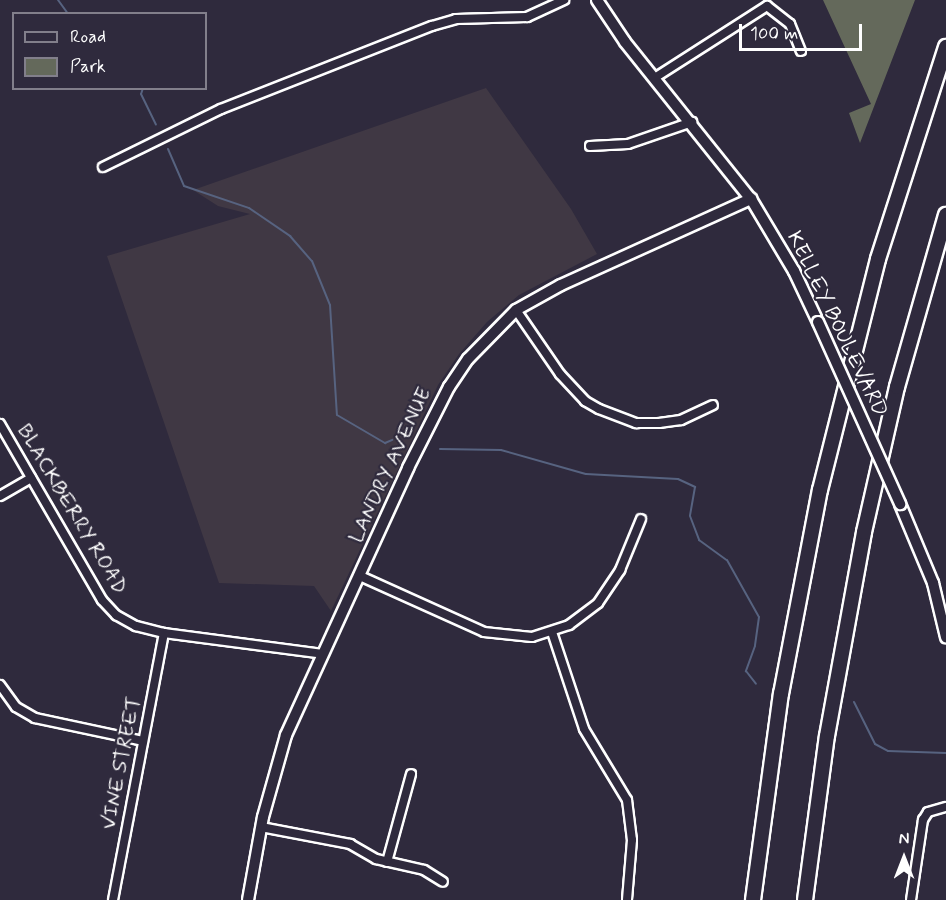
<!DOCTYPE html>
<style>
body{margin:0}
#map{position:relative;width:946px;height:900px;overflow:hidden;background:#2f2a3d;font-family:Mynerve,sans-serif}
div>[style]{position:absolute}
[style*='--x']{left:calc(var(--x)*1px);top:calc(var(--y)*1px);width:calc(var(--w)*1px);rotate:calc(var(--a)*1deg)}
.built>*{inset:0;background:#403844}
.green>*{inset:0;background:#64695b}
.stream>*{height:2px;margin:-1px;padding:0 1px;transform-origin:1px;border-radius:1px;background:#576380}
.roads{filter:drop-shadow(2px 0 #fff) drop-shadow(-2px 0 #fff) drop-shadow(0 2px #fff) drop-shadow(0 -2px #fff)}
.street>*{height:8px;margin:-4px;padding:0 4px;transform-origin:4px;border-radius:4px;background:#2f2a3d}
.secondary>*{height:10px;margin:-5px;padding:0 5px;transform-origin:5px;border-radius:5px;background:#2f2a3d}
.highway>*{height:14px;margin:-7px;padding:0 7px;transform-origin:7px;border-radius:7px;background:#2f2a3d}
.bridges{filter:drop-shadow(2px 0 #fff) drop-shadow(-2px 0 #fff) drop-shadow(0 2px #fff) drop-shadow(0 -2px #fff)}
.secondary-bridge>*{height:10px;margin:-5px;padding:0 5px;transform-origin:5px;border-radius:5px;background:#2f2a3d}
span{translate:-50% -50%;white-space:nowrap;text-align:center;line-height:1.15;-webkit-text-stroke:4.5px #2f2a3d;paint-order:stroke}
.street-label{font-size:21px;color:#fff}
.legend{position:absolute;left:12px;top:12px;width:195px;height:78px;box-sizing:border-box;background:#2f2a3d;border:2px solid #827f8b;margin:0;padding:8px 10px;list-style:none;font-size:18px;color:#fff}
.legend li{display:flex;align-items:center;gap:12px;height:30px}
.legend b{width:30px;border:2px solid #827f8b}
.north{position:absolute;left:874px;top:828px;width:60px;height:60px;-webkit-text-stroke:4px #2f2a3d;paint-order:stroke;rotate:0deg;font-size:16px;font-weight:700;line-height:24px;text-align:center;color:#fff}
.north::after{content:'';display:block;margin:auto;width:21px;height:27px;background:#fff;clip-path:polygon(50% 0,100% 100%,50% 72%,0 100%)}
.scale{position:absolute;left:739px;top:24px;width:123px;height:27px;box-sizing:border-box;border:3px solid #fff;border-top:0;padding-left:8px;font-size:18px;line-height:21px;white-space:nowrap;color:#fff;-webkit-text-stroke:4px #2f2a3d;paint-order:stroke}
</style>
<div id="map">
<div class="built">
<div style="clip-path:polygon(486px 88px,571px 209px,597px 254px,519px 295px,487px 322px,459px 354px,438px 385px,331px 611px,314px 586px,219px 583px,107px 256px,250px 214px,218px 206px,193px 190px)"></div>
</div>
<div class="green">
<div style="clip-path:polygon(823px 0,915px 0,860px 143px,849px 113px,871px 104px)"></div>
</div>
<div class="stream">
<div style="--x:58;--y:0;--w:17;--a:54"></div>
<div style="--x:143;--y:88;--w:6;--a:108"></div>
<div style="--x:141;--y:94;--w:34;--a:64"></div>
<div style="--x:168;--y:149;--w:40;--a:66.6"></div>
<div style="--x:184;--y:186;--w:69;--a:18.7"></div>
<div style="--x:249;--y:208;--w:50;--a:34.3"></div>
<div style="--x:290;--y:236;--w:33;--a:49"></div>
<div style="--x:312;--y:261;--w:48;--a:67.8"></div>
<div style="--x:330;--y:305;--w:110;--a:86.4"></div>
<div style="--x:337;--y:415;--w:56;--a:30.3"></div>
<div style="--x:385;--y:443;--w:8;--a:-23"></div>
<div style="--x:440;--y:449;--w:61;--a:0.9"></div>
<div style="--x:501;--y:450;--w:88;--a:15.8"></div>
<div style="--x:586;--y:474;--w:92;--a:3.1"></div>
<div style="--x:678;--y:479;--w:19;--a:25"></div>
<div style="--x:695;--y:487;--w:29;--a:100"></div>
<div style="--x:690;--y:516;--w:26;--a:69"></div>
<div style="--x:699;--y:540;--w:34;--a:36"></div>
<div style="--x:727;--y:560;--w:65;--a:60.7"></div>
<div style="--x:759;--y:617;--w:29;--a:98"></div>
<div style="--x:755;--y:646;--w:27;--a:110"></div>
<div style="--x:746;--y:671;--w:16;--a:52"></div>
<div style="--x:854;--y:702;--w:47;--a:63.4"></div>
<div style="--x:875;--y:744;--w:15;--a:28"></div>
<div style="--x:888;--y:751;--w:58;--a:2"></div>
</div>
<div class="roads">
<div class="street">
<div style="--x:656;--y:77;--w:132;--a:-32.6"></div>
<div style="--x:767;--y:6;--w:29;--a:38"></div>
<div style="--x:790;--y:24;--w:29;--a:68"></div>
<div style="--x:590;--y:146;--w:38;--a:-3"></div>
<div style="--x:628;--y:144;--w:68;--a:-19"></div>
<div style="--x:103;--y:167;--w:131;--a:-26.2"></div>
<div style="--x:221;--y:109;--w:227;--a:-21.5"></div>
<div style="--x:432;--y:26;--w:25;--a:-16"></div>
<div style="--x:456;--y:19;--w:71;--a:-1.6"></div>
<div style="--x:527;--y:17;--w:41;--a:-24.7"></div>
<div style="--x:516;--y:310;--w:78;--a:55.5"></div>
<div style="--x:560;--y:374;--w:37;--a:47"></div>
<div style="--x:585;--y:401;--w:16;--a:30"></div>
<div style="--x:599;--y:409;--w:40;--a:21"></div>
<div style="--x:636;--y:423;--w:23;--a:0"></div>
<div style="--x:659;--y:423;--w:22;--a:-8"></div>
<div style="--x:681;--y:420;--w:35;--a:-25"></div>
<div style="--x:0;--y:424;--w:203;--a:59.9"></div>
<div style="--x:102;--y:600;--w:21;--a:47"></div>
<div style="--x:116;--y:615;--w:23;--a:29"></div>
<div style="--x:136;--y:626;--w:29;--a:14"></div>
<div style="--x:164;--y:633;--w:160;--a:7.5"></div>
<div style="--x:0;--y:496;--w:36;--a:-30"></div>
<div style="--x:360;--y:576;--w:136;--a:24.3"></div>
<div style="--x:484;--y:632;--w:48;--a:5.9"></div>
<div style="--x:532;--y:637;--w:39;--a:-18"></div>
<div style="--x:569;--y:625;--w:36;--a:-37"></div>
<div style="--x:598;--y:603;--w:40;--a:-56"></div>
<div style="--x:620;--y:570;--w:55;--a:-67.6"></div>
<div style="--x:552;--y:632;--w:102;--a:71.7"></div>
<div style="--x:584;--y:729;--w:83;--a:58.8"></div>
<div style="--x:627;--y:800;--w:40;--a:82.9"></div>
<div style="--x:632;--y:840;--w:60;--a:94.8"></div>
<div style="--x:0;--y:685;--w:27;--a:54"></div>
<div style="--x:16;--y:707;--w:22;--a:30"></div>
<div style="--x:35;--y:718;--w:110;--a:12"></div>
<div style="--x:261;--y:827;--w:91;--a:10.8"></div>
<div style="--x:350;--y:844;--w:30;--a:30"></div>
<div style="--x:376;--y:859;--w:49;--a:12.9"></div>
<div style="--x:424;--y:870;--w:22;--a:32"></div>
<div style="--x:387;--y:862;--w:91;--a:-74.7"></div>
<div style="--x:113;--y:900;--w:272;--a:-79.2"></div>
<div style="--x:911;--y:900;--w:81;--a:-81.5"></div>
<div style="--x:923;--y:820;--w:9;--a:-58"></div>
<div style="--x:928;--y:812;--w:19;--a:-16"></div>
</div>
<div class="secondary">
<div style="--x:597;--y:0;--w:50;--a:56.3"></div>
<div style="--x:625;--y:42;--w:201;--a:51.3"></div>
<div style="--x:751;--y:199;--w:84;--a:59.2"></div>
<div style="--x:794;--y:271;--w:56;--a:64.8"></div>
<div style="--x:900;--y:504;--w:86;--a:67.3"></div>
<div style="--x:933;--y:583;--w:56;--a:76.5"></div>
<div style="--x:248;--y:900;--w:84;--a:-79.8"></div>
<div style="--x:263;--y:817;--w:85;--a:-74.3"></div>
<div style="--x:286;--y:735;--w:294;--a:-65.4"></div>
<div style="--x:408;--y:468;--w:91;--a:-63.2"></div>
<div style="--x:449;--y:387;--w:34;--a:-56"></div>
<div style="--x:468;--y:359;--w:69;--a:-45.6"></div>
<div style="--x:516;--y:310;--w:51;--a:-29.1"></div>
<div style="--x:561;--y:285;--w:209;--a:-24.4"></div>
</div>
<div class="highway">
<div style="--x:753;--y:900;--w:208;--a:-82.3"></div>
<div style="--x:781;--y:694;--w:208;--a:-79.2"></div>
<div style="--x:820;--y:490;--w:238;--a:-75.9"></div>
<div style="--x:878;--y:259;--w:223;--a:-72.2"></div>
<div style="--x:805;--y:900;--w:165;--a:-82.4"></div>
<div style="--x:827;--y:736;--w:207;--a:-79.7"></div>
<div style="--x:864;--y:532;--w:149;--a:-77.2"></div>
<div style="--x:897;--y:387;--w:179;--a:-74.1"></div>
</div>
</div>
<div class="bridges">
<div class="secondary-bridge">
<div style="--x:818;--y:322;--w:200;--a:65.7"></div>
</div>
</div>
<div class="street-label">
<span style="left:837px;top:324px;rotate:64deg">KELLEY BOULEVARD</span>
<span style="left:390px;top:465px;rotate:-65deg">LANDRY AVENUE</span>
<span style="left:72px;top:509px;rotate:59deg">BLACKBERRY ROAD</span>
<span style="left:121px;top:763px;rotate:-79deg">VINE STREET</span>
</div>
<ul class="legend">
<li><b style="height:8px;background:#2f2a3d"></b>Road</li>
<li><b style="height:16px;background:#64695b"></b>Park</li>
</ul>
<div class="north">N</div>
<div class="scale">100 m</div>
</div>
